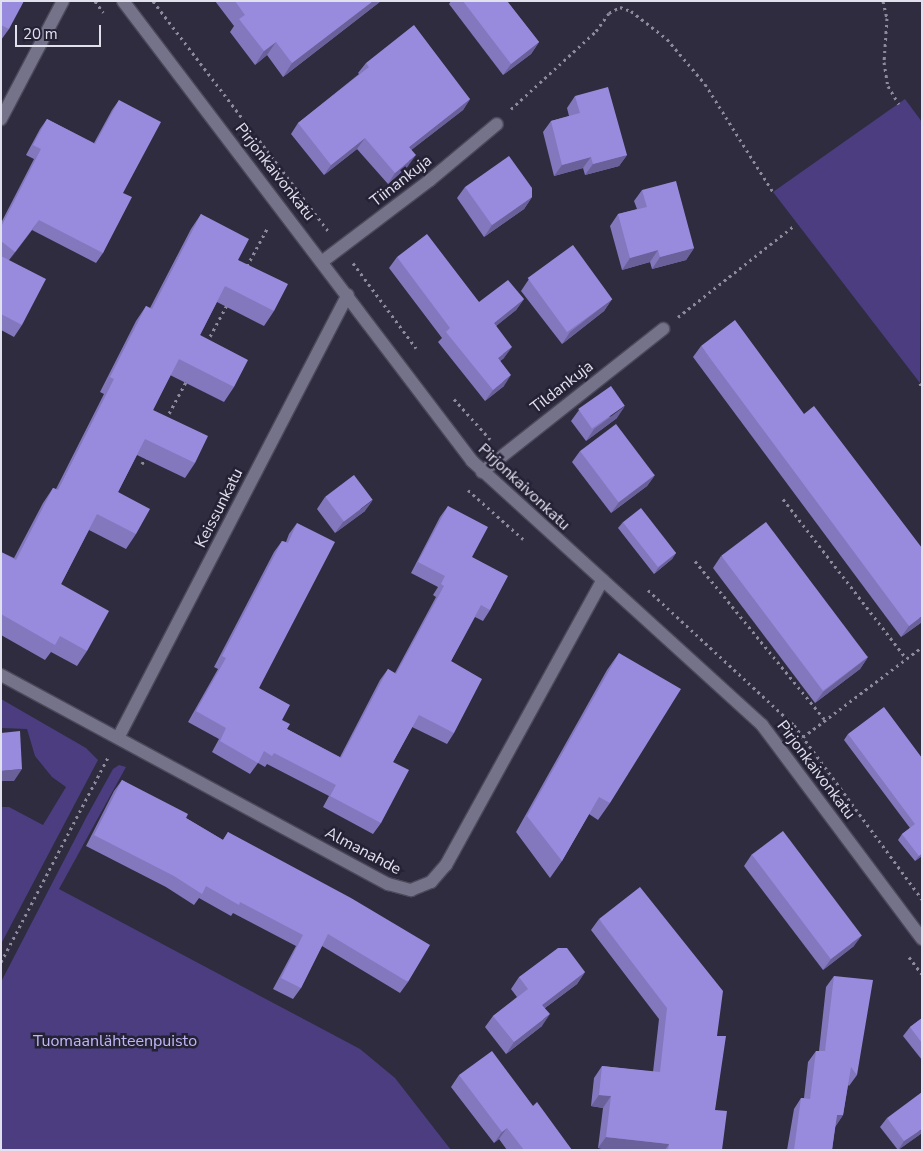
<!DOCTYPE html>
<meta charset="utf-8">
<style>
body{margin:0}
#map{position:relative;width:923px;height:1151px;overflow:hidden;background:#2f2c40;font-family:"Nunito Sans",sans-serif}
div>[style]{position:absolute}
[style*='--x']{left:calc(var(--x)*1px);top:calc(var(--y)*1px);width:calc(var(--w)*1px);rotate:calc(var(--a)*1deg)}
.green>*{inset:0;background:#4b3d7f}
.path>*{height:3px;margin-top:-1.5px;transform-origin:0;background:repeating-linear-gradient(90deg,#8c8a9b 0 2.5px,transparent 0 6.5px)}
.roads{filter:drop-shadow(1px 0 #4c495a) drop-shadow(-1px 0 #4c495a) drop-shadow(0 1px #4c495a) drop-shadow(0 -1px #4c495a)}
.minor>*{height:12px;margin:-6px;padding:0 6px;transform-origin:6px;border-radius:6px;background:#75738a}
.tertiary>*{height:12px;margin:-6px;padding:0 6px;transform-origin:6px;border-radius:6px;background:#75738a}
.wall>*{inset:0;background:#8378be}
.shaded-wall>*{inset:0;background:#6a619b}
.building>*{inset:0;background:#988bdd;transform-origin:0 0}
span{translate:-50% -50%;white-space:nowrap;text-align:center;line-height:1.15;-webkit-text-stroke:5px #252236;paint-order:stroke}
.street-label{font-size:16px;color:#e1e0ed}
.park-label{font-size:16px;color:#c0b7f7}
.frame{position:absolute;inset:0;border:2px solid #e1e0ed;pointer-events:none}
.scale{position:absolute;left:15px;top:25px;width:86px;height:22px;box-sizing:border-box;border:2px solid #e1e0ed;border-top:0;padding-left:6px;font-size:15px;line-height:18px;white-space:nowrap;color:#e1e0ed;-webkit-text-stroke:4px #252236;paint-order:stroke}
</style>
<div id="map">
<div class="green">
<div style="clip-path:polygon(905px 99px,922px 122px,920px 383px,773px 192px)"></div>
<div style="clip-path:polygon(1px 699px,86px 748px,98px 760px,1px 944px,1px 807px,9px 807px,43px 825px,66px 787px,52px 777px,35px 756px,27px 729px,1px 728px)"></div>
<div style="clip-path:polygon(119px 765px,126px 767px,59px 889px,360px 1049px,395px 1078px,451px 1150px,1px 1150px,1px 982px,87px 816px,113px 769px)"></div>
</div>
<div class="path">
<div style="--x:95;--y:1;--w:14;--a:54"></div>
<div style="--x:153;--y:1;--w:290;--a:52.7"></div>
<div style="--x:883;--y:1;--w:17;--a:77"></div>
<div style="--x:887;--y:18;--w:44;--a:93.9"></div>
<div style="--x:884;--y:62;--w:24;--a:81"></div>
<div style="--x:888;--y:86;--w:21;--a:59"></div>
<div style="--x:511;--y:109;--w:115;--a:-42.5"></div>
<div style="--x:596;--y:31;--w:22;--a:-54"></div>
<div style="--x:609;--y:13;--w:13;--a:-29"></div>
<div style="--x:620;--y:7;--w:12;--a:20"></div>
<div style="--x:631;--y:11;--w:46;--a:37.9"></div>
<div style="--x:667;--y:39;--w:59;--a:49.8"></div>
<div style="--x:705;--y:84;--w:128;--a:57.8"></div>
<div style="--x:353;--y:263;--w:106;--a:53.5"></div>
<div style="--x:247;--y:266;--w:44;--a:-61.7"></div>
<div style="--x:678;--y:317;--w:149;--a:-38.2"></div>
<div style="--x:207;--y:342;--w:44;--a:-61.7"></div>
<div style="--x:920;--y:383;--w:5;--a:68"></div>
<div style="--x:454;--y:399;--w:54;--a:48"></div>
<div style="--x:166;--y:419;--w:44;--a:-61.7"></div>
<div style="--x:142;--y:464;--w:10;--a:-61"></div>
<div style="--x:468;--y:490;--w:74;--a:41.7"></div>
<div style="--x:783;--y:499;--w:201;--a:52.3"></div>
<div style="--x:695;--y:561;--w:205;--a:50.7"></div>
<div style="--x:648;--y:590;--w:199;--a:42.8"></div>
<div style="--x:794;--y:725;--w:216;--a:53.7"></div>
<div style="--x:803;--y:737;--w:149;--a:-37.1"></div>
<div style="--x:909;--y:957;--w:21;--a:53"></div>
<div style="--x:1;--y:962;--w:231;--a:-62.4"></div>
</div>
<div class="roads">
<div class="minor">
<div style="--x:1;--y:119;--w:133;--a:-62.3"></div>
<div style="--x:323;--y:261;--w:134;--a:-37.1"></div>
<div style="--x:430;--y:180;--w:87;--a:-39.9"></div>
<div style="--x:482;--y:472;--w:231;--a:-38.3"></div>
<div style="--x:1;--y:675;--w:440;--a:28.4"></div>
<div style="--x:388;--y:884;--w:24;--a:15"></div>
<div style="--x:411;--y:890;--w:22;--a:-22"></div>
<div style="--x:431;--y:882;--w:23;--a:-49"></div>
<div style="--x:446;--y:865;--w:325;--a:-61.2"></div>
<div style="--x:119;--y:736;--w:497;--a:-62.6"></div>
</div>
<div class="tertiary">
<div style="--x:123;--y:1;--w:577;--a:52.81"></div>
<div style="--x:472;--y:461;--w:392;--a:42.3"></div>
<div style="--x:762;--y:725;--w:267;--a:53.2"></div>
</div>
</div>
<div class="wall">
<div style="clip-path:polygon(1px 1px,9px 29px,1px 40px)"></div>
<div style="clip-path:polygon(215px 1px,381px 1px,283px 77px,267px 55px,255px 65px,230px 32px,234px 26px)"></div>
<div style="clip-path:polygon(451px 1px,507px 1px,539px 42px,531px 54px,503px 75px,449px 4px)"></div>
<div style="clip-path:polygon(366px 63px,470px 99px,463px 110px,411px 150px,408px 166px,388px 184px,357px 149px,324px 175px,291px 134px,298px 123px,359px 74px,358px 73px)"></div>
<div style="clip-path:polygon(575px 96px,627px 155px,619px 166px,585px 175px,583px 168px,554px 176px,543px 132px,551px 121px,569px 116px,567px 108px)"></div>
<div style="clip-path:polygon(119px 100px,123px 193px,103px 253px,96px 263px,32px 230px,9px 260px,22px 325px,14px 337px,1px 330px,1px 223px,34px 159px,26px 155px,40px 129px,47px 119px,94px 143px,112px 110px)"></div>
<div style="clip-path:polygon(465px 187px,532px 197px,524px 209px,484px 237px,457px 198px)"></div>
<div style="clip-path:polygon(642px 190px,694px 248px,686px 260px,652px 269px,650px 262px,622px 270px,610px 226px,618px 214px,637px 209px,634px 201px)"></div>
<div style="clip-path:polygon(201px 214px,238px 260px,274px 311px,264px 326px,217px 302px,200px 335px,234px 387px,224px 402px,170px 375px,153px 410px,195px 463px,185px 478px,137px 455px,118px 492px,136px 534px,126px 549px,89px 530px,61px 584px,87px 651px,77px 666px,51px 652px,45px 660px,1px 635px,1px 552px,14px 558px,43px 503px,53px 488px,56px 489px,104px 394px,100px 392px,136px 321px,146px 306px,150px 308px,191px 229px)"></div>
<div style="clip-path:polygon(397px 257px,479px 302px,524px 299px,516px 310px,496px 326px,504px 358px,500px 361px,504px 386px,485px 401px,438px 342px,442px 338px,389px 268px)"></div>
<div style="clip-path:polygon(529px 279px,612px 299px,604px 311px,562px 344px,521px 291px)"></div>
<div style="clip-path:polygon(701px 346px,922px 622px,901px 637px,693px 357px)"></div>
<div style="clip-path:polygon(579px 410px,617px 418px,586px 441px,571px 421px)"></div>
<div style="clip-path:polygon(580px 451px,655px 475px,647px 486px,611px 513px,572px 462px)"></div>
<div style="clip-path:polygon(325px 497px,365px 511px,335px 533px,317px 509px)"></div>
<div style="clip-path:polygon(448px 506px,472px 557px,490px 610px,483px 621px,475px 617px,451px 661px,454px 733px,447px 744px,412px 727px,393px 762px,381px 823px,373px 834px,323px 807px,329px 796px,267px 764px,265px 767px,258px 763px,250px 774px,212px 752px,219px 739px,188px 722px,218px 669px,214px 667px,274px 552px,282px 541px,286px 542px,289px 534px,297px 523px,259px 688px,282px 720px,287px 729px,340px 757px,380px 680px,388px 669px,395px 673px,436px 597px,433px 595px,438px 587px,411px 573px,440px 517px)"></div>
<div style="clip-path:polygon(623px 522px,676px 553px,672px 559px,654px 574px,618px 528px)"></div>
<div style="clip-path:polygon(721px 556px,868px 657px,860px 669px,815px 703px,713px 568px)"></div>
<div style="clip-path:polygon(619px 653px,610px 803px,598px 820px,589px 814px,562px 861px,550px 878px,516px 832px,607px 670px)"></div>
<div style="clip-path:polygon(848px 734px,922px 758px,922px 856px,915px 861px,898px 840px,902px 834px,910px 828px,844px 740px)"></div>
<div style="clip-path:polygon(122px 780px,223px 840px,228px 832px,408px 982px,400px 993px,322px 946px,301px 988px,293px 999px,273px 989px,296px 946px,233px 913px,231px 916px,199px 898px,194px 905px,166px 887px,86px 846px,114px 791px)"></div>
<div style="clip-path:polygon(752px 854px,854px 946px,823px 970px,744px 866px)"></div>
<div style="clip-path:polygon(599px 919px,717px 1036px,715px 1110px,722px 1150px,610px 1150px,598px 1148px,603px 1108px,591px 1106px,594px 1078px,602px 1066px,653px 1072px,659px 1019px,591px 930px)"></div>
<div style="clip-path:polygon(585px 972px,577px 984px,545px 1008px,542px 1026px,506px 1054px,485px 1027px,493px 1016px,517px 997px,511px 989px,519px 977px)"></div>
<div style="clip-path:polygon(834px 976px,857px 1075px,849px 1086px,848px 1085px,843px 1115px,835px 1127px,832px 1150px,787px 1150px,794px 1109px,801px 1098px,804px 1098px,808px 1062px,816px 1051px,819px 1051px,826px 987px)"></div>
<div style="clip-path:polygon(922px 1018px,922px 1060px,903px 1036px,910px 1027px)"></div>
<div style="clip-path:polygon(459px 1075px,533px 1106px,572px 1150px,507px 1150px,499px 1139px,494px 1143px,451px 1087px)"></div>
<div style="clip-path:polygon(887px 1118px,922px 1133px,898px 1150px,880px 1127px)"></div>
</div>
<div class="shaded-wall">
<div style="clip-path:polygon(373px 1px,381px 1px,283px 77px,292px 63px)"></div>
<div style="clip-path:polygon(276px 42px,267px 55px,255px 65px,264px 51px)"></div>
<div style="clip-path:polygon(539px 42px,531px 54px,503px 75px,511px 64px)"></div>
<div style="clip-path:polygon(470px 99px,463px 110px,401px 158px,409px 147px)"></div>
<div style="clip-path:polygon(365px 138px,357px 149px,324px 175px,331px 165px)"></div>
<div style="clip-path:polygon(416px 155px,408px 166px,388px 184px,395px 173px)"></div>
<div style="clip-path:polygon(627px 155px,619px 166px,585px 175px,593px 164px)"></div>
<div style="clip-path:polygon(591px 157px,583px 168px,554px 176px,562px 165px)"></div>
<div style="clip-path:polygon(532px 197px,524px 209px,484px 237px,492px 225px)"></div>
<div style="clip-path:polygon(39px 220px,32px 230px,8px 262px,15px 252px)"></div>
<div style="clip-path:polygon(694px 248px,686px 260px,652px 269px,660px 257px)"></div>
<div style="clip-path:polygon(658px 250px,650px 262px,622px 270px,630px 258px)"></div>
<div style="clip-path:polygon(524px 299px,516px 310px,486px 334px,494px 323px)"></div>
<div style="clip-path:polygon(612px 299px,604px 311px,562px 344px,570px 332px)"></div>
<div style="clip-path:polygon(512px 347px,504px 358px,490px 369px,498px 358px)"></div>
<div style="clip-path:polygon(511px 375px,504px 386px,485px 401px,493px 390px)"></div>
<div style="clip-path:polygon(625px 406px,617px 418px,586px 441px,594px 429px)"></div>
<div style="clip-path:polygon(655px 475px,647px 486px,611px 513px,619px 502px)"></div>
<div style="clip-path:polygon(373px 500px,365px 511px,335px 533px,343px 522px)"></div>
<div style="clip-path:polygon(676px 553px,672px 559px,654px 574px,658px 568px)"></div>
<div style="clip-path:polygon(922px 616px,922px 622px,901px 637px,909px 626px)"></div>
<div style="clip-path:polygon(868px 657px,860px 669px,815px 703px,823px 692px)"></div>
<div style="clip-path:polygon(22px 769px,14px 781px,1px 781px,1px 771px)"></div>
<div style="clip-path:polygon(922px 853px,922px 856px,915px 861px,919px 856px)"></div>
<div style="clip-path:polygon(862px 935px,854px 946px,823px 970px,831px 959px)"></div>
<div style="clip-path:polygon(585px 972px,577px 984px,534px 1016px,542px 1005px)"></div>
<div style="clip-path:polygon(550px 1014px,542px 1026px,506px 1054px,514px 1042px)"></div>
<div style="clip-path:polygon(599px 1095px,611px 1096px,603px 1108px,591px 1106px)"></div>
<div style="clip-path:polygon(837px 1115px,843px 1115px,835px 1127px)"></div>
<div style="clip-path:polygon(507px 1128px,499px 1139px,494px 1143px,502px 1132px)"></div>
<div style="clip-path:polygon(922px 1129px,922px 1133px,898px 1150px,904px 1141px)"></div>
<div style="clip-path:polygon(606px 1137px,669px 1144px,665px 1150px,610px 1150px,598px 1148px)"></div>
</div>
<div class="building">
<div style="clip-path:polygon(1px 1px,24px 1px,9px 29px,1px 25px)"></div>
<div style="clip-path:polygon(235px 1px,373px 1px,292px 63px,276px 42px,264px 51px,239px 19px,245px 15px)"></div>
<div style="clip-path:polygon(463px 1px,507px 1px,539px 42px,511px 64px)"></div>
<div style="clip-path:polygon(414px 25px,470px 99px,409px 147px,416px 155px,395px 173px,365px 138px,331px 165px,298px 123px,369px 67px,366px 63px)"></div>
<div style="clip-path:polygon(608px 87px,627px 155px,593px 164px,591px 157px,562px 165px,551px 121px,580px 113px,575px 96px)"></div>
<div style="clip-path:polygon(119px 100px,161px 122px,123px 193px,132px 197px,103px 253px,39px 220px,15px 252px,1px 241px,1px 227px,41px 149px,33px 145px,47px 119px,95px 144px)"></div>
<div style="clip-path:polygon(509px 156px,532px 188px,532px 197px,492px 225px,465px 187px)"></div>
<div style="clip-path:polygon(676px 181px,694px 248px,660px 257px,658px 250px,630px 258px,618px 214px,647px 207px,642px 190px)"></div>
<div style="clip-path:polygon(201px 214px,249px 239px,238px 260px,288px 284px,274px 311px,225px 286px,200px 335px,248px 360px,234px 387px,179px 359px,153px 410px,208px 436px,195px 463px,145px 439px,118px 492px,150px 509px,136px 534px,97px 514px,61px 584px,109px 611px,87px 651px,60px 636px,55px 645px,1px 614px,1px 552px,16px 560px,53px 488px,58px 490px,114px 379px,110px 377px,146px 306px,152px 309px)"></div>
<div style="clip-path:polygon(427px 234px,479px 302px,508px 280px,524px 299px,494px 323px,512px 347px,498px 358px,511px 375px,493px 390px,446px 332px,450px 328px,397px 257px)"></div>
<div style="left:573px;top:245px;width:67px;height:56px;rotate:54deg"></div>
<div style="clip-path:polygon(1px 256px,46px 279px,22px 325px,1px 314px)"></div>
<div style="clip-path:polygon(735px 320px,804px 414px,814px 406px,922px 548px,922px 616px,909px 626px,701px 346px)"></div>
<div style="left:611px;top:386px;width:24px;height:40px;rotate:55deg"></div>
<div style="left:616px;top:424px;width:64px;height:45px;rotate:53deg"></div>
<div style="left:354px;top:475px;width:31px;height:36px;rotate:53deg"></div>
<div style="clip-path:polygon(448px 506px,488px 527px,472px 557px,508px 576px,490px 610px,481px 605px,451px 661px,482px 679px,454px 733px,419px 715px,393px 762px,409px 770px,381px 823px,330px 796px,336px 785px,274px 753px,272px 756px,264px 751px,258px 763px,220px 741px,226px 728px,196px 711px,226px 658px,222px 656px,282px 541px,288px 543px,297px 523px,335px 542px,259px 688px,290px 705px,282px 720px,290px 724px,287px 729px,341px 758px,388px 669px,396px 674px,444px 586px,441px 584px,445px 576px,418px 562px)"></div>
<div style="left:641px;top:508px;width:57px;height:23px;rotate:52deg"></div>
<div style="left:766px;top:522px;width:169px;height:56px;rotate:53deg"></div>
<div style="clip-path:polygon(619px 653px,681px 689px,610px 803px,599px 797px,562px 861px,527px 816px)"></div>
<div style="clip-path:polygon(884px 707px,922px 758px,922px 853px,919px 856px,902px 834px,915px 824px,848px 734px)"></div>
<div style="clip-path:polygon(20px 731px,22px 769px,1px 771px,1px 733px)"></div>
<div style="clip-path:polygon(122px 780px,188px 814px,186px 818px,223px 840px,228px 832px,351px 898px,430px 945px,408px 982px,328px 934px,301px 988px,281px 978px,303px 935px,240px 902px,239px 905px,206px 886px,202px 894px,174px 876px,94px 835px)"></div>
<div style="left:783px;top:831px;width:131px;height:39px;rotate:53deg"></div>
<div style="clip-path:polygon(640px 887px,723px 991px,717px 1036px,726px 1036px,715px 1110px,727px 1111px,722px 1150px,668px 1150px,669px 1144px,606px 1137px,611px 1096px,599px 1095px,602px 1066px,660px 1072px,667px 1008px,599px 919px)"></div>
<div style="clip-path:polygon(558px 948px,567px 948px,585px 972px,542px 1005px,550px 1014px,514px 1042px,493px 1016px,528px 989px,519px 977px)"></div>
<div style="clip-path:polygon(834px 976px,873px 980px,857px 1075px,851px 1067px,843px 1115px,837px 1115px,832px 1150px,794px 1150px,801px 1098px,810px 1099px,816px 1051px,825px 1051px)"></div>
<div style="clip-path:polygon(922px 1018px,922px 1043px,910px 1027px)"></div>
<div style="clip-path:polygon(492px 1051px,533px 1106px,537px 1102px,572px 1150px,524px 1150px,507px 1128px,502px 1132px,459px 1075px)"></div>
<div style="clip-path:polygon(922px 1092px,922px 1129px,904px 1141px,887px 1118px)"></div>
</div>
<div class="street-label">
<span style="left:275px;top:172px;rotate:52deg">Pirjonkaivonkatu</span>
<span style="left:401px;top:181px;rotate:-38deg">Tiinankuja</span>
<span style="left:562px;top:387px;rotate:-38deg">Tildankuja</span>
<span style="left:524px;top:487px;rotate:43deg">Pirjonkaivonkatu</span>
<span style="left:219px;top:508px;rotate:-63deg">Keissunkatu</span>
<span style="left:816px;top:770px;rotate:53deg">Pirjonkaivonkatu</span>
<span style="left:363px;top:851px;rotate:28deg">Almanahde</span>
</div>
<div class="park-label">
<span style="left:115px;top:1041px">Tuomaanlähteenpuisto</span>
</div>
<div class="frame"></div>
<div class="scale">20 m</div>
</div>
